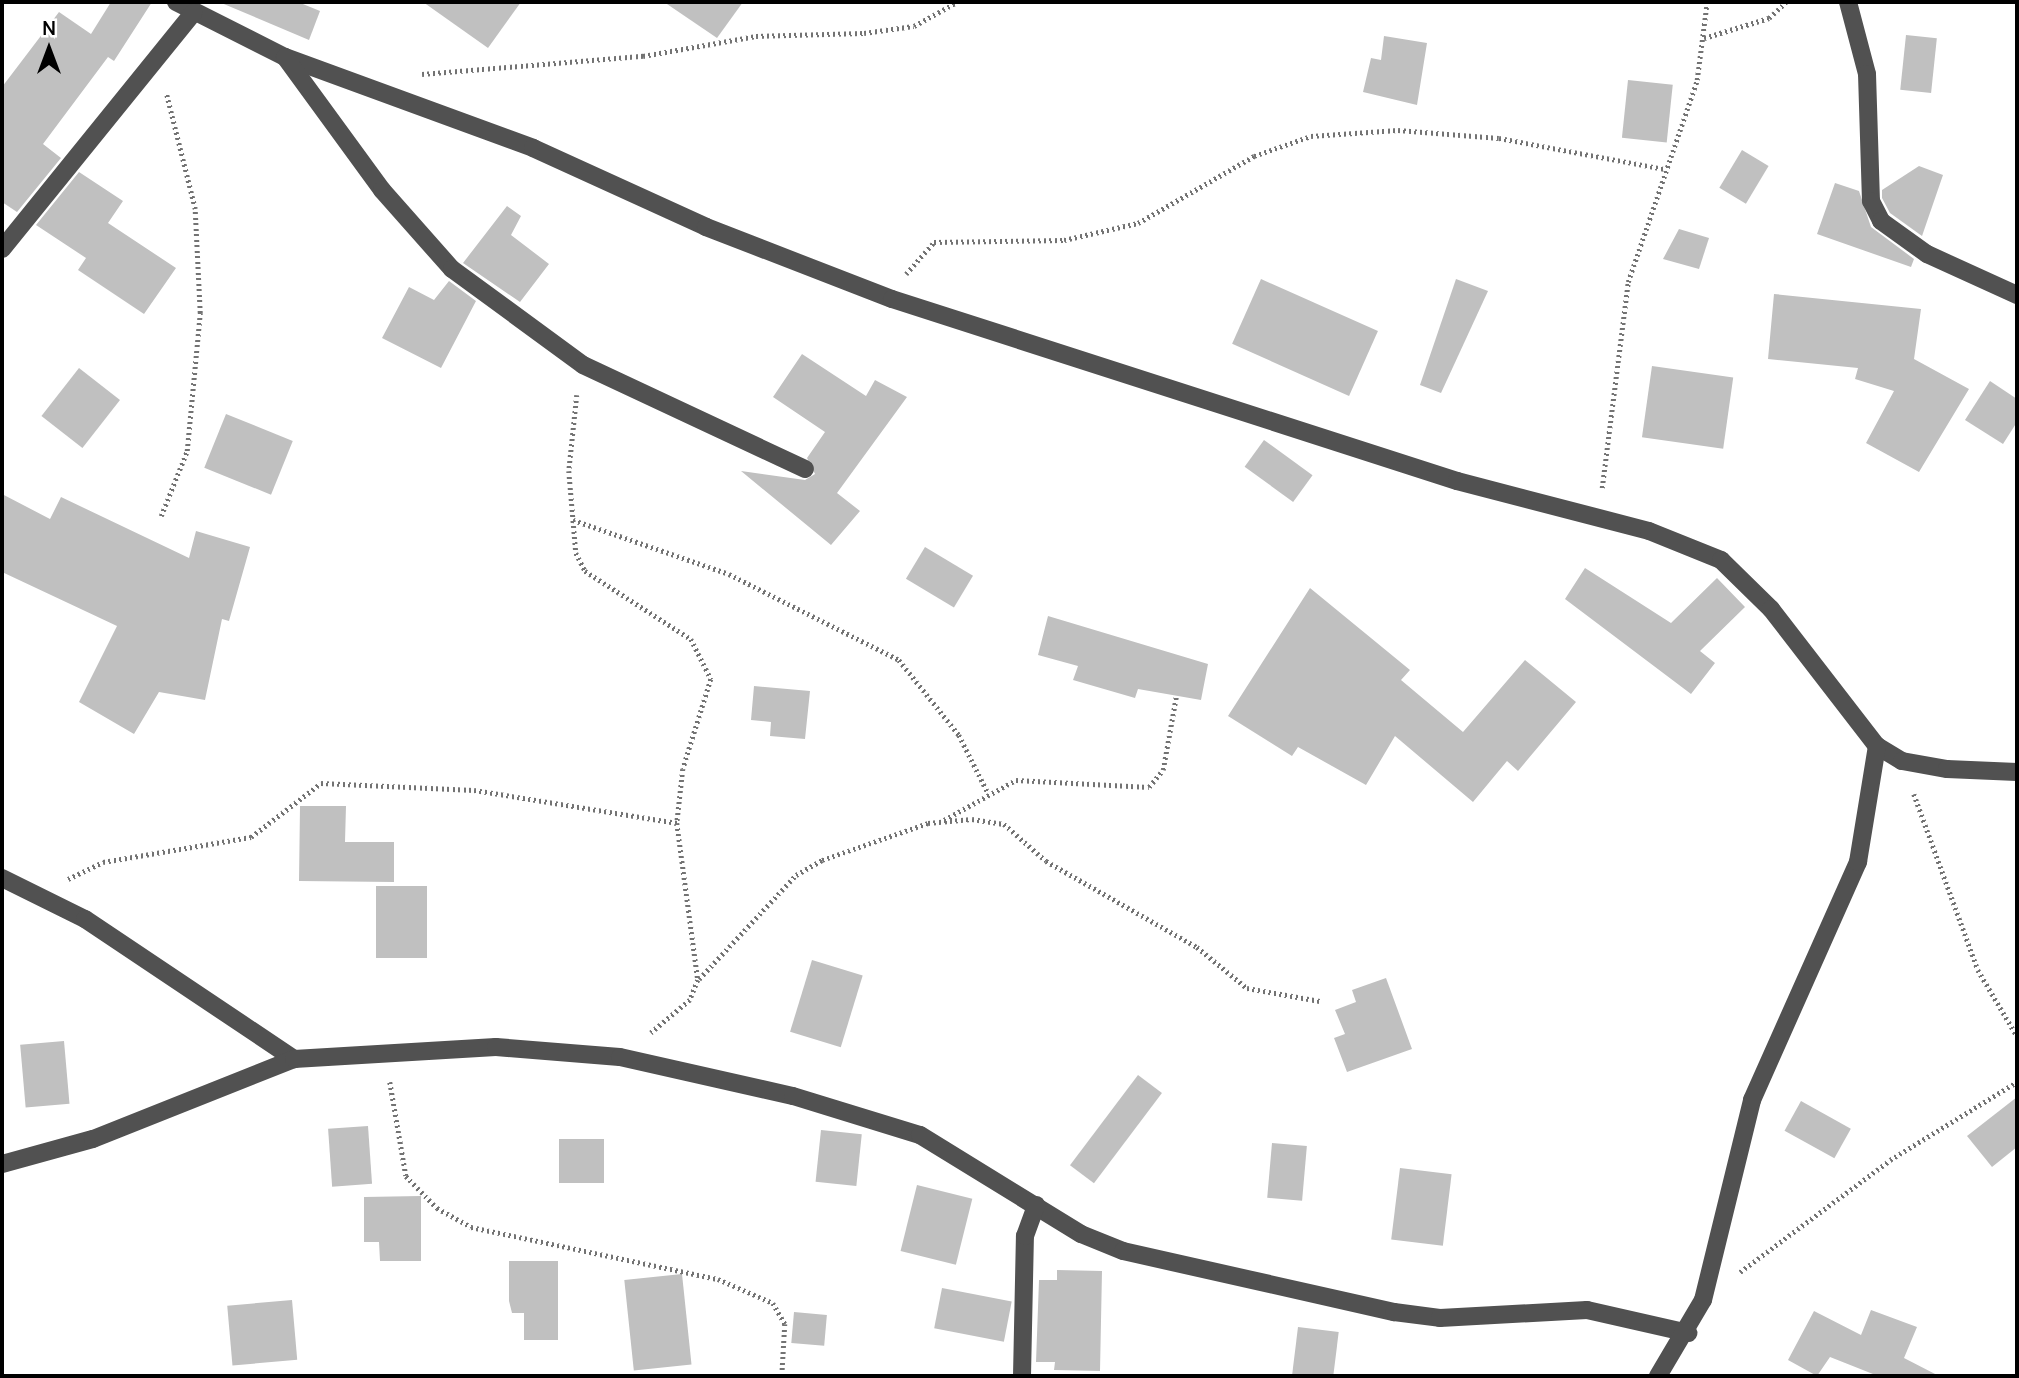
<!DOCTYPE html>
<style>
body{margin:0}
#map{position:relative;width:2019px;height:1378px;overflow:hidden;background:#fff;font-family:Manrope,sans-serif}
div>[style]{position:absolute}
[style*='--x']{left:calc(var(--x)*1px);top:calc(var(--y)*1px);width:calc(var(--w)*1px);rotate:calc(var(--a)*1deg)}
.building>*{inset:0;background:#c0c0c0;transform-origin:0 0}
.path>*{height:4.5px;margin-top:-2.25px;transform-origin:0;background:repeating-linear-gradient(90deg,#737373 0 2px,transparent 0 5.5px)}
.minor>*{height:18px;margin:-9px;padding:0 9px;transform-origin:9px;border-radius:9px;background:#515151}
span{translate:-50% -50%;white-space:nowrap;text-align:center;line-height:1.15;-webkit-text-stroke:6px #fff;paint-order:stroke}
.frame{position:absolute;inset:0;border:4px solid #000;pointer-events:none}
.north{position:absolute;left:14px;top:14px;width:70px;height:70px;-webkit-text-stroke:5px #fff;paint-order:stroke;rotate:0deg;font-size:19px;font-weight:700;line-height:28px;text-align:center;color:#000}
.north::after{content:'';display:block;margin:auto;width:24px;height:32px;background:#000;clip-path:polygon(50% 0,100% 100%,50% 72%,0 100%)}
</style>
<div id="map">
<div class="building">
<div style="clip-path:polygon(111px 2px,152px 2px,114px 61px,108px 57px,43px 144px,61px 158px,17px 212px,2px 202px,2px 87px,59px 12px,91px 34px)"></div>
<div style="clip-path:polygon(219px 2px,298px 2px,320px 11px,309px 40px)"></div>
<div style="clip-path:polygon(423px 2px,521px 2px,488px 48px)"></div>
<div style="clip-path:polygon(664px 2px,743px 2px,717px 38px)"></div>
<div style="left:1906px;top:35px;width:31px;height:55px;rotate:6deg"></div>
<div style="clip-path:polygon(1384px 36px,1427px 43px,1417px 105px,1363px 92px,1371px 58px,1381px 60px)"></div>
<div style="left:1628px;top:80px;width:45px;height:58px;rotate:6deg"></div>
<div style="left:1742px;top:150px;width:31px;height:44px;rotate:31deg"></div>
<div style="clip-path:polygon(1919px 166px,1943px 175px,1922px 236px,1890px 213px,1882px 198px,1882px 190px)"></div>
<div style="clip-path:polygon(79px 172px,123px 201px,108px 223px,176px 268px,144px 314px,78px 270px,86px 258px,36px 225px)"></div>
<div style="clip-path:polygon(1835px 183px,1859px 191px,1871px 227px,1914px 259px,1911px 267px,1817px 234px)"></div>
<div style="clip-path:polygon(507px 206px,521px 216px,511px 235px,549px 264px,520px 302px,463px 263px)"></div>
<div style="clip-path:polygon(1679px 229px,1709px 238px,1699px 269px,1663px 259px)"></div>
<div style="left:1261px;top:279px;width:128px;height:71px;rotate:24deg"></div>
<div style="clip-path:polygon(1456px 279px,1488px 291px,1441px 393px,1420px 385px)"></div>
<div style="clip-path:polygon(449px 281px,476px 301px,441px 368px,382px 338px,409px 287px,434px 300px)"></div>
<div style="clip-path:polygon(1774px 294px,1921px 309px,1914px 359px,1969px 389px,1919px 472px,1866px 443px,1894px 391px,1855px 379px,1858px 368px,1768px 359px)"></div>
<div style="clip-path:polygon(802px 354px,866px 396px,875px 380px,907px 397px,837px 493px,860px 511px,831px 545px,741px 471px,805px 480px,815px 474px,807px 458px,825px 432px,773px 397px)"></div>
<div style="left:1652px;top:366px;width:82px;height:72px;rotate:8deg"></div>
<div style="left:79px;top:368px;width:52px;height:61px;rotate:38deg"></div>
<div style="clip-path:polygon(1990px 381px,2017px 399px,2017px 422px,2003px 444px,1965px 420px)"></div>
<div style="left:226px;top:414px;width:72px;height:58px;rotate:22deg"></div>
<div style="left:1264px;top:440px;width:60px;height:33px;rotate:36deg"></div>
<div style="clip-path:polygon(2px 494px,50px 519px,61px 497px,189px 558px,196px 531px,250px 547px,229px 621px,222px 619px,205px 700px,159px 692px,134px 734px,79px 702px,117px 626px,2px 572px)"></div>
<div style="left:925px;top:547px;width:56px;height:37px;rotate:31deg"></div>
<div style="clip-path:polygon(1585px 568px,1671px 623px,1717px 578px,1745px 607px,1700px 651px,1715px 663px,1691px 694px,1565px 599px)"></div>
<div style="clip-path:polygon(1310px 588px,1410px 670px,1401px 680px,1463px 732px,1525px 660px,1576px 702px,1518px 771px,1507px 761px,1473px 802px,1395px 736px,1366px 785px,1298px 747px,1292px 756px,1228px 716px)"></div>
<div style="clip-path:polygon(1048px 616px,1208px 664px,1201px 700px,1138px 689px,1135px 698px,1073px 680px,1078px 666px,1038px 655px)"></div>
<div style="clip-path:polygon(754px 686px,810px 691px,805px 739px,770px 736px,771px 722px,751px 720px)"></div>
<div style="clip-path:polygon(300px 806px,346px 806px,345px 842px,394px 842px,394px 882px,299px 881px)"></div>
<div style="left:376px;top:886px;width:51px;height:72px"></div>
<div style="left:812px;top:960px;width:53px;height:75px;rotate:17deg"></div>
<div style="clip-path:polygon(1386px 978px,1412px 1049px,1347px 1072px,1334px 1038px,1345px 1034px,1335px 1010px,1356px 1002px,1352px 990px)"></div>
<div style="left:64px;top:1041px;width:63px;height:44px;rotate:85deg"></div>
<div style="left:1138px;top:1075px;width:30px;height:113px;rotate:37deg"></div>
<div style="clip-path:polygon(2017px 1097px,2017px 1147px,1992px 1167px,1967px 1136px)"></div>
<div style="left:1801px;top:1101px;width:57px;height:34px;rotate:29deg"></div>
<div style="left:368px;top:1126px;width:58px;height:40px;rotate:86deg"></div>
<div style="left:821px;top:1130px;width:41px;height:52px;rotate:6deg"></div>
<div style="left:559px;top:1139px;width:45px;height:44px"></div>
<div style="left:1272px;top:1143px;width:35px;height:55px;rotate:5deg"></div>
<div style="left:1400px;top:1168px;width:52px;height:72px;rotate:7deg"></div>
<div style="left:917px;top:1185px;width:57px;height:68px;rotate:14deg"></div>
<div style="clip-path:polygon(421px 1196px,421px 1261px,380px 1261px,379px 1242px,364px 1242px,364px 1197px)"></div>
<div style="clip-path:polygon(509px 1261px,558px 1261px,558px 1340px,524px 1340px,524px 1313px,512px 1313px,509px 1301px)"></div>
<div style="clip-path:polygon(1057px 1270px,1102px 1271px,1100px 1371px,1054px 1370px,1055px 1362px,1036px 1362px,1039px 1280px,1057px 1280px)"></div>
<div style="left:682px;top:1274px;width:91px;height:58px;rotate:84deg"></div>
<div style="left:942px;top:1288px;width:71px;height:41px;rotate:11deg"></div>
<div style="left:292px;top:1300px;width:60px;height:65px;rotate:85deg"></div>
<div style="clip-path:polygon(1871px 1310px,1917px 1327px,1904px 1358px,1939px 1376px,1878px 1376px,1830px 1357px,1817px 1376px,1788px 1360px,1814px 1311px,1861px 1335px)"></div>
<div style="left:794px;top:1312px;width:33px;height:31px;rotate:5deg"></div>
<div style="left:1298px;top:1327px;width:41px;height:49px;rotate:7deg"></div>
</div>
<div class="path">
<div style="--x:1704;--y:38;--w:68;--a:-17.1"></div>
<div style="--x:1769;--y:18;--w:23;--a:-43"></div>
<div style="--x:422;--y:74;--w:222;--a:-4.7"></div>
<div style="--x:643;--y:56;--w:115;--a:-10"></div>
<div style="--x:756;--y:36;--w:108;--a:-1.6"></div>
<div style="--x:864;--y:33;--w:50;--a:-8"></div>
<div style="--x:914;--y:26;--w:49;--a:-29.2"></div>
<div style="--x:906;--y:274;--w:43;--a:-48.8"></div>
<div style="--x:934;--y:242;--w:130;--a:-0.9"></div>
<div style="--x:1064;--y:240;--w:76;--a:-12.9"></div>
<div style="--x:1138;--y:223;--w:134;--a:-30"></div>
<div style="--x:1254;--y:156;--w:60;--a:-19.3"></div>
<div style="--x:1311;--y:136;--w:87;--a:-3.9"></div>
<div style="--x:1398;--y:130;--w:101;--a:4.5"></div>
<div style="--x:1499;--y:138;--w:169;--a:10.6"></div>
<div style="--x:577;--y:395;--w:76;--a:96"></div>
<div style="--x:569;--y:471;--w:82;--a:85.1"></div>
<div style="--x:576;--y:553;--w:20;--a:63"></div>
<div style="--x:585;--y:571;--w:126;--a:32.7"></div>
<div style="--x:691;--y:639;--w:45;--a:63.4"></div>
<div style="--x:711;--y:679;--w:94;--a:107.3"></div>
<div style="--x:683;--y:769;--w:54;--a:96.3"></div>
<div style="--x:677;--y:823;--w:158;--a:82.4"></div>
<div style="--x:698;--y:980;--w:22;--a:112"></div>
<div style="--x:690;--y:1000;--w:51;--a:139.8"></div>
<div style="--x:1602;--y:488;--w:208;--a:-82.8"></div>
<div style="--x:1628;--y:282;--w:213;--a:-71.1"></div>
<div style="--x:1697;--y:80;--w:79;--a:-82.7"></div>
<div style="--x:161;--y:516;--w:70;--a:-68.2"></div>
<div style="--x:187;--y:451;--w:139;--a:-84.6"></div>
<div style="--x:200;--y:313;--w:104;--a:-92.8"></div>
<div style="--x:195;--y:209;--w:120;--a:-104"></div>
<div style="--x:573;--y:520;--w:165;--a:19.1"></div>
<div style="--x:729;--y:574;--w:191;--a:26.8"></div>
<div style="--x:899;--y:660;--w:96;--a:51.3"></div>
<div style="--x:959;--y:735;--w:65;--a:63.4"></div>
<div style="--x:1914;--y:794;--w:187;--a:70"></div>
<div style="--x:1978;--y:970;--w:77;--a:59.4"></div>
<div style="--x:944;--y:820;--w:82;--a:-29.1"></div>
<div style="--x:1016;--y:780;--w:133;--a:3"></div>
<div style="--x:1149;--y:787;--w:22;--a:-51"></div>
<div style="--x:1163;--y:770;--w:74;--a:-79.9"></div>
<div style="--x:68;--y:879;--w:39;--a:-26"></div>
<div style="--x:103;--y:862;--w:150;--a:-9.6"></div>
<div style="--x:251;--y:837;--w:88;--a:-37.6"></div>
<div style="--x:321;--y:783;--w:153;--a:2.6"></div>
<div style="--x:474;--y:790;--w:206;--a:9.2"></div>
<div style="--x:699;--y:979;--w:142;--a:-47"></div>
<div style="--x:796;--y:875;--w:30;--a:-30"></div>
<div style="--x:822;--y:860;--w:112;--a:-19.2"></div>
<div style="--x:928;--y:823;--w:44;--a:-5.2"></div>
<div style="--x:972;--y:819;--w:32;--a:9"></div>
<div style="--x:1004;--y:824;--w:56;--a:41.4"></div>
<div style="--x:1046;--y:861;--w:174;--a:29.7"></div>
<div style="--x:1197;--y:947;--w:65;--a:39.4"></div>
<div style="--x:1247;--y:988;--w:74;--a:10.1"></div>
<div style="--x:390;--y:1082;--w:95;--a:80.3"></div>
<div style="--x:406;--y:1176;--w:45;--a:45.9"></div>
<div style="--x:437;--y:1208;--w:39;--a:29"></div>
<div style="--x:471;--y:1227;--w:252;--a:11.9"></div>
<div style="--x:718;--y:1279;--w:60;--a:23.6"></div>
<div style="--x:773;--y:1303;--w:24;--a:60"></div>
<div style="--x:785;--y:1324;--w:52;--a:93.3"></div>
<div style="--x:1740;--y:1272;--w:187;--a:-36.7"></div>
<div style="--x:1890;--y:1160;--w:149;--a:-31.6"></div>
</div>
<div class="minor">
<div style="--x:176;--y:2;--w:122;--a:26.8"></div>
<div style="--x:285;--y:57;--w:264;--a:20.1"></div>
<div style="--x:533;--y:148;--w:190;--a:24.5"></div>
<div style="--x:706;--y:227;--w:199;--a:21.2"></div>
<div style="--x:892;--y:299;--w:594;--a:17.85"></div>
<div style="--x:1457;--y:481;--w:198;--a:14.6"></div>
<div style="--x:1649;--y:531;--w:78;--a:21.9"></div>
<div style="--x:1721;--y:560;--w:70;--a:44.4"></div>
<div style="--x:1771;--y:609;--w:173;--a:52.3"></div>
<div style="--x:1877;--y:746;--w:29;--a:31"></div>
<div style="--x:1902;--y:761;--w:46;--a:10.1"></div>
<div style="--x:1947;--y:769;--w:70;--a:2.5"></div>
<div style="--x:1848;--y:2;--w:74;--a:75.2"></div>
<div style="--x:1867;--y:74;--w:127;--a:88.2"></div>
<div style="--x:1871;--y:201;--w:22;--a:63"></div>
<div style="--x:1881;--y:221;--w:57;--a:35.7"></div>
<div style="--x:1927;--y:254;--w:99;--a:24.5"></div>
<div style="--x:285;--y:57;--w:165;--a:53.9"></div>
<div style="--x:382;--y:190;--w:106;--a:48.5"></div>
<div style="--x:452;--y:269;--w:162;--a:36.2"></div>
<div style="--x:583;--y:365;--w:245;--a:25.1"></div>
<div style="--x:2;--y:249;--w:304;--a:-51"></div>
<div style="--x:2;--y:878;--w:93;--a:26.3"></div>
<div style="--x:85;--y:919;--w:252;--a:33.8"></div>
<div style="--x:2;--y:1164;--w:94;--a:-15.4"></div>
<div style="--x:93;--y:1139;--w:216;--a:-21.7"></div>
<div style="--x:294;--y:1059;--w:202;--a:-3.4"></div>
<div style="--x:496;--y:1047;--w:124;--a:4.6"></div>
<div style="--x:620;--y:1057;--w:177;--a:12.7"></div>
<div style="--x:793;--y:1096;--w:133;--a:17.1"></div>
<div style="--x:920;--y:1135;--w:189;--a:31.6"></div>
<div style="--x:1081;--y:1234;--w:45;--a:22"></div>
<div style="--x:1123;--y:1251;--w:278;--a:12.7"></div>
<div style="--x:1394;--y:1312;--w:46;--a:7.4"></div>
<div style="--x:1440;--y:1318;--w:147;--a:-3.1"></div>
<div style="--x:1587;--y:1310;--w:104;--a:12.8"></div>
<div style="--x:1022;--y:1376;--w:140;--a:-88.8"></div>
<div style="--x:1025;--y:1236;--w:33;--a:-70"></div>
<div style="--x:1658;--y:1376;--w:88;--a:-59.4"></div>
<div style="--x:1703;--y:1300;--w:206;--a:-76.2"></div>
<div style="--x:1752;--y:1100;--w:261;--a:-66"></div>
<div style="--x:1858;--y:862;--w:118;--a:-80.7"></div>
</div>
<div class="frame"></div>
<div class="north">N</div>
</div>
